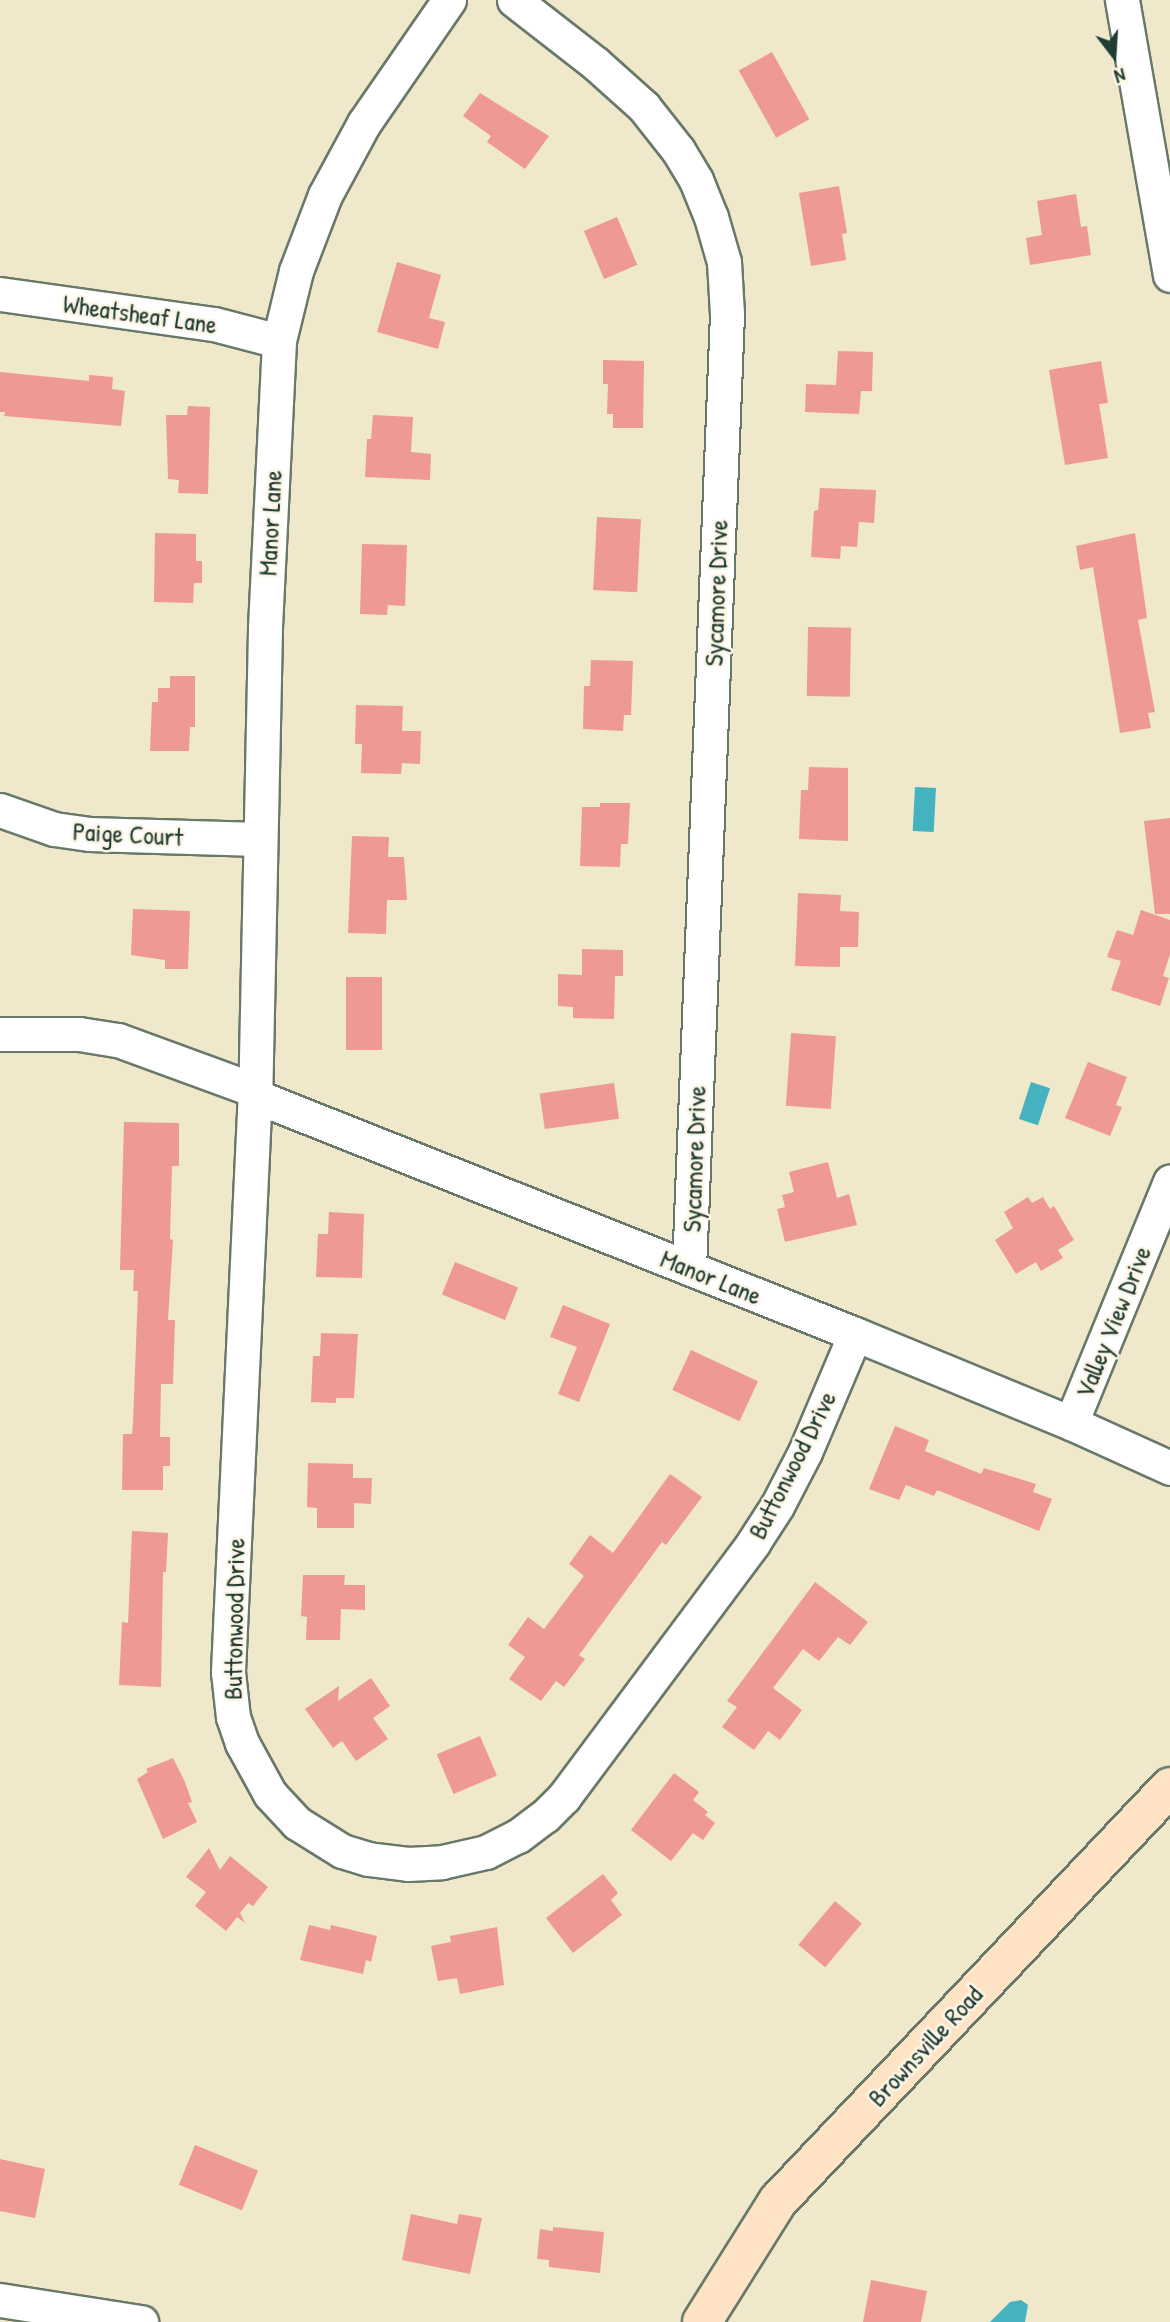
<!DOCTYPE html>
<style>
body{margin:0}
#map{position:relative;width:1170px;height:2322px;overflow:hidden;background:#efe8cb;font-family:"Patrick Hand",sans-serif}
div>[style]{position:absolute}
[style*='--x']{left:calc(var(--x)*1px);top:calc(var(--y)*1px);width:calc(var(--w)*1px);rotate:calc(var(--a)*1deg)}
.water>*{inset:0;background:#44b2bf;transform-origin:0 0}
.building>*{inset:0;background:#ee9996;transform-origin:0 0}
.roads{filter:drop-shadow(2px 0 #687969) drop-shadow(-2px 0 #687969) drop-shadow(0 2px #687969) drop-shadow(0 -2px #687969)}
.street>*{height:33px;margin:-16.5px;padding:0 16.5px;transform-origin:16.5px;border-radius:16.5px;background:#fff}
.secondary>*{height:38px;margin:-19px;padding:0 19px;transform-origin:19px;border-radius:19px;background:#fee4c5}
span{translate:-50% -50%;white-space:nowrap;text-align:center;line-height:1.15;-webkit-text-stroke:5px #fcf5e5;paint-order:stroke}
.street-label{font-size:26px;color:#1f3d34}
.north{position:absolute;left:1079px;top:21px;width:70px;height:70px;-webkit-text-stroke:5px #fcf5e5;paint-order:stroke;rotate:163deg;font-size:19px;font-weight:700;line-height:28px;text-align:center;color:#1f3d34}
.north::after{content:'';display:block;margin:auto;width:24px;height:32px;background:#1f3d34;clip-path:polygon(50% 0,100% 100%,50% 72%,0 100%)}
</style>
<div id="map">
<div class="water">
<div style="left:915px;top:787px;width:21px;height:44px;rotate:3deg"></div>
<div style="left:1031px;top:1082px;width:20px;height:39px;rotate:18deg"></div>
<div style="clip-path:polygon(1021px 2300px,1028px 2305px,1025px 2322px,990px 2322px,1010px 2302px)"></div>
</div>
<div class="building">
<div style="left:772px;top:52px;width:77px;height:38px;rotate:61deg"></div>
<div style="clip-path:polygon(480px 93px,549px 136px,525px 169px,487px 142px,491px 136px,463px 116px)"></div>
<div style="clip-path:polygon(839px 186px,847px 233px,842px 234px,846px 260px,811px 266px,799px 193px)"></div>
<div style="clip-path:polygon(1076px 194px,1081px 227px,1087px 226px,1091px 255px,1030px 265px,1026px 238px,1042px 235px,1037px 201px)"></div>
<div style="left:617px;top:217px;width:52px;height:36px;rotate:67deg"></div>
<div style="clip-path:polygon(397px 262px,441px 275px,429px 318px,445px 322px,438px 349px,377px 332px)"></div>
<div style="clip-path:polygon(838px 351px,873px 352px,872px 391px,861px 391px,859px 414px,805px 412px,806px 384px,836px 385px)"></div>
<div style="clip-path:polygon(603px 360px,644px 361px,643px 428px,613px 428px,613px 414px,607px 414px,608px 384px,603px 384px)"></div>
<div style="clip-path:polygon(1101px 361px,1108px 403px,1099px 404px,1108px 458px,1065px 465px,1049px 370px)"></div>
<div style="clip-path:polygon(0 372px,89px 381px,89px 375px,113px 377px,112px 389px,125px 391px,121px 426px,4px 416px,5px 412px,0 412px)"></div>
<div style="clip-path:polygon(188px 406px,210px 407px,208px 494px,178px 493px,179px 480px,168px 479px,166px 415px,187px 415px)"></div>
<div style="clip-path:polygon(373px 415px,413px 417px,411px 452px,431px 454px,430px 480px,365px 477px,367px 439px,371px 439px)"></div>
<div style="clip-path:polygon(820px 488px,876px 490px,874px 523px,859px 522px,857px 547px,841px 546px,840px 559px,811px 557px,814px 511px,818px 510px)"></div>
<div style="left:597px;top:517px;width:44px;height:73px;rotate:3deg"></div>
<div style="clip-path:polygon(155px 533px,196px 534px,196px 561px,202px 561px,202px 583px,194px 583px,193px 603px,154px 602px)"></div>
<div style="clip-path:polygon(1135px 533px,1147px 618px,1138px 620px,1155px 712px,1148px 713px,1151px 728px,1120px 733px,1093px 567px,1080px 570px,1076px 546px)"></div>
<div style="clip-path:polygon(362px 544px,407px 545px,405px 606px,388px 605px,387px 615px,360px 614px)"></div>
<div style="left:808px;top:627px;width:43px;height:69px;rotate:1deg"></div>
<div style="clip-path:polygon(591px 660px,633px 661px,631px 715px,624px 715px,623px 731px,583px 729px,584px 686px,590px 686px)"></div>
<div style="clip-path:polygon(170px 676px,195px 676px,195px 727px,190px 727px,189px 751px,150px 751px,152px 702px,158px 702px,158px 688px,170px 688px)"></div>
<div style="clip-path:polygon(356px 705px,403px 706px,402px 731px,421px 731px,420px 764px,402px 763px,401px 774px,361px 773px,362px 744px,355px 744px)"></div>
<div style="clip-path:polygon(809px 767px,848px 768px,848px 841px,799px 839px,801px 790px,808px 790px)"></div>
<div style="clip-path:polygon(600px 803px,630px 803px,628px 844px,621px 844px,620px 867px,580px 866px,582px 807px,600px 807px)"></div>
<div style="clip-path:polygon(1170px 818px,1170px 914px,1155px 914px,1144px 821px)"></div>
<div style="clip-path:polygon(352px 836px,389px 837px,388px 857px,404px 857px,407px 900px,387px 900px,386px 934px,348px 933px)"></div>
<div style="clip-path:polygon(798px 893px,841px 895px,840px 911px,859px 912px,858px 947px,840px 947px,840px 967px,795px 966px)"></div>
<div style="clip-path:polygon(133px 909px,190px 911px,188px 969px,165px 969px,165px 960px,131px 955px)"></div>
<div style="clip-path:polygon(1141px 910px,1170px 920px,1170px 954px,1163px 976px,1169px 978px,1160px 1006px,1111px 990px,1121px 961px,1107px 957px,1117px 930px,1133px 935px)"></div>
<div style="clip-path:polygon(582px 949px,623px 950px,623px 976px,615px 976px,614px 1019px,573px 1018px,573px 1007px,558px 1006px,558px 974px,582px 975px)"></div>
<div style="left:346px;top:977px;width:36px;height:73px"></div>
<div style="left:791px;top:1033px;width:45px;height:73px;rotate:4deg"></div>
<div style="clip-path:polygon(1088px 1062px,1127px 1077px,1116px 1105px,1122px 1107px,1110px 1136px,1065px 1118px)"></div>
<div style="left:614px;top:1083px;width:36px;height:75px;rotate:82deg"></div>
<div style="clip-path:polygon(124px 1122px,179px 1123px,179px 1166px,172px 1166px,170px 1239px,173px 1240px,168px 1320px,175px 1320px,173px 1384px,161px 1384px,160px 1437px,170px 1437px,170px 1466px,163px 1466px,163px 1490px,122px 1490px,123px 1434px,132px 1434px,133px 1423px,138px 1291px,133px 1291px,134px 1270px,120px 1270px)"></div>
<div style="clip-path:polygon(828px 1162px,837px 1198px,849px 1194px,857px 1225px,785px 1242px,777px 1209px,785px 1207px,782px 1195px,794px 1192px,789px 1172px)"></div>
<div style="clip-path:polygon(1028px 1197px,1032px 1203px,1043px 1197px,1050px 1209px,1054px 1206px,1074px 1240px,1058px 1250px,1063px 1258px,1041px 1271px,1036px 1262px,1016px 1274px,995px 1240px,1013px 1228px,1004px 1212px)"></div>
<div style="clip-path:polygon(329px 1212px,364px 1214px,362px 1278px,316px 1277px,318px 1234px,328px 1234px)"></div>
<div style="left:455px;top:1262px;width:68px;height:35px;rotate:22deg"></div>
<div style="clip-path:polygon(563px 1305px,610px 1324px,579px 1402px,558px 1394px,577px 1347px,550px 1337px)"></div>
<div style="clip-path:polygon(321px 1333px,358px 1334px,354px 1398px,336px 1398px,336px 1403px,311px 1402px,313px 1356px,320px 1356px)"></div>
<div style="left:691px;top:1350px;width:74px;height:44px;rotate:25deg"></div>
<div style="clip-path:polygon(895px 1426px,929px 1440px,925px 1451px,981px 1474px,984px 1468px,1036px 1484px,1033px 1492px,1052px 1499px,1039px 1531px,937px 1490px,934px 1496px,906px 1485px,899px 1500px,869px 1489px)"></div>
<div style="clip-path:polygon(308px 1463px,353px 1464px,353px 1478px,372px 1478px,371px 1504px,354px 1503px,354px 1528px,317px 1528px,317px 1508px,307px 1507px)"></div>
<div style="clip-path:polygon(670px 1474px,702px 1497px,666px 1545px,662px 1542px,579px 1655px,585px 1659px,564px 1687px,556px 1681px,541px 1701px,509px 1679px,525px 1657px,508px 1645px,528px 1617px,544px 1629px,584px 1576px,569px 1564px,590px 1535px,613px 1553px)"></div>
<div style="clip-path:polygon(132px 1531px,168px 1533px,166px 1572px,163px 1572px,161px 1687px,119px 1685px,122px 1622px,128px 1623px)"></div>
<div style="clip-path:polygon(303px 1575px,345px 1575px,344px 1585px,365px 1585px,365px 1610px,341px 1609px,340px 1640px,306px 1640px,307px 1617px,301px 1616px)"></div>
<div style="clip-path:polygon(815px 1582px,868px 1622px,850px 1645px,838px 1637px,819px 1661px,803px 1649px,773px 1688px,802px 1710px,780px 1740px,768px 1731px,754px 1750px,722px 1727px,737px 1707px,727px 1701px)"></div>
<div style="clip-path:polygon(371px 1678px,390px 1706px,373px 1718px,388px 1739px,356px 1761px,342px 1741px,333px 1748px,305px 1709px,339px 1686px,338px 1701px)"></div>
<div style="left:480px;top:1736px;width:43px;height:47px;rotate:67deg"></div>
<div style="clip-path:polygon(173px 1758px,185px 1782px,192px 1802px,188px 1803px,197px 1822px,163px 1839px,137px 1779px,148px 1772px,146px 1769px)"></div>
<div style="clip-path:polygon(674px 1773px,699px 1792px,693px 1800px,708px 1812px,705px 1815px,715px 1823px,703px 1840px,693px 1833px,671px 1861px,631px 1830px)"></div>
<div style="clip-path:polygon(209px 1848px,220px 1870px,230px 1856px,268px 1887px,253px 1906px,248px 1903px,240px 1913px,245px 1923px,237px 1917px,226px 1931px,195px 1906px,206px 1892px,186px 1877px)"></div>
<div style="clip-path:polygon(603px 1874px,618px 1893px,611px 1900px,622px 1915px,573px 1953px,546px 1918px)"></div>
<div style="left:835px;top:1901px;width:35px;height:57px;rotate:40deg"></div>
<div style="clip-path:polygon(309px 1925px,330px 1930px,331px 1925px,377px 1936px,371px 1962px,366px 1960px,363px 1974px,300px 1960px)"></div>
<div style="clip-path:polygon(497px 1927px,504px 1985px,460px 1994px,457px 1978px,438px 1981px,431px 1946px,451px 1942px,450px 1936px)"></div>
<div style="left:195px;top:2145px;width:68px;height:43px;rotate:22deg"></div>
<div style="clip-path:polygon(0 2159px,45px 2169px,35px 2218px,0 2211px)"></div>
<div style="clip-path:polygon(411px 2214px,457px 2224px,459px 2214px,482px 2218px,470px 2274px,402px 2260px)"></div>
<div style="clip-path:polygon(553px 2227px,604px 2232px,600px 2273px,549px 2267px,549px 2260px,537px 2259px,540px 2229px,553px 2231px)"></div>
<div style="clip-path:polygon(871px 2280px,927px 2291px,921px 2322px,863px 2322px)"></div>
</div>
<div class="roads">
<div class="street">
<div style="--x:449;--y:0;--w:150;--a:124.6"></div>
<div style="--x:364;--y:123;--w:82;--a:118.4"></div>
<div style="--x:325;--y:195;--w:81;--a:110.9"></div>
<div style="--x:296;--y:271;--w:72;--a:103.7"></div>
<div style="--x:279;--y:341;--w:288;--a:92.8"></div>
<div style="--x:265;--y:629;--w:461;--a:91.2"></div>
<div style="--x:255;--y:1090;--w:583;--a:92.66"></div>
<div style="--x:228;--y:1672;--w:45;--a:83.7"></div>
<div style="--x:233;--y:1717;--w:28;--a:71"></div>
<div style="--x:242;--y:1743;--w:58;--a:61.2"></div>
<div style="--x:270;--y:1794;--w:40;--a:47"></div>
<div style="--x:297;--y:1823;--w:53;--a:31.9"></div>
<div style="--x:342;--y:1851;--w:27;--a:17"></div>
<div style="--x:368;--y:1859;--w:40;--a:7.1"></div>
<div style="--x:408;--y:1864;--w:34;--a:-3"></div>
<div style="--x:442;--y:1862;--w:45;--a:-12.8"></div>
<div style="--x:486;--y:1852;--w:36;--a:-27"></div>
<div style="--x:518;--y:1836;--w:34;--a:-37"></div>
<div style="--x:545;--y:1816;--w:27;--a:-45"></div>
<div style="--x:564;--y:1797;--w:317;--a:-53.3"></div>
<div style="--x:753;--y:1543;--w:44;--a:-57"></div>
<div style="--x:777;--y:1506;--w:61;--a:-62.6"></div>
<div style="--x:805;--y:1452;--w:128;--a:-67"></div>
<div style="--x:514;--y:0;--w:103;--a:37.9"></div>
<div style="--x:595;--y:63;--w:66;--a:41.9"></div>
<div style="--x:644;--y:107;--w:55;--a:51.7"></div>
<div style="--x:678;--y:150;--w:35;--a:59"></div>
<div style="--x:696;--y:180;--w:40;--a:68"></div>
<div style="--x:711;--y:217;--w:47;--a:73.9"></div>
<div style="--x:724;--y:262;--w:52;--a:86.7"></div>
<div style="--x:727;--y:314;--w:955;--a:92.28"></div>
<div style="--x:1122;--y:0;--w:279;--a:80.1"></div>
<div style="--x:0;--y:294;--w:216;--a:8"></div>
<div style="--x:214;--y:324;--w:67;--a:14.7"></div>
<div style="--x:0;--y:810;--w:57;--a:19.4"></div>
<div style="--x:54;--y:829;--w:35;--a:8"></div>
<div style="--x:89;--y:834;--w:170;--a:1.7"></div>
<div style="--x:0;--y:1034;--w:79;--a:0"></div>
<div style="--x:79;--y:1034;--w:39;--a:9"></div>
<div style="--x:118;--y:1040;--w:146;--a:20.1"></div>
<div style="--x:255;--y:1096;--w:645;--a:21.64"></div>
<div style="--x:855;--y:1334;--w:234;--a:22.4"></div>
<div style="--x:1071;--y:1423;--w:109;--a:24.4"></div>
<div style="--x:1071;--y:1423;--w:261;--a:-67.7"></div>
<div style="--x:0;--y:2300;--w:143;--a:8.9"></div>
</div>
<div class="secondary">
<div style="--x:702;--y:2322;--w:143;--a:-57.9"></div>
<div style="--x:778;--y:2201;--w:570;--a:-46.56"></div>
</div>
</div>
<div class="street-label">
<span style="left:140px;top:314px;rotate:8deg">Wheatsheaf Lane</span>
<span style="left:270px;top:523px;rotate:-87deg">Manor Lane</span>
<span style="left:716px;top:593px;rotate:-88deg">Sycamore Drive</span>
<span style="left:128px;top:834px;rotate:3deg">Paige Court</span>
<span style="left:694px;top:1159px;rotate:-88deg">Sycamore Drive</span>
<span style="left:711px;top:1277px;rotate:22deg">Manor Lane</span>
<span style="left:1113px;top:1322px;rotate:-68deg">Valley View Drive</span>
<span style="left:792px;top:1465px;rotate:-63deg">Buttonwood Drive</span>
<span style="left:234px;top:1619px;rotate:-89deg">Buttonwood Drive</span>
<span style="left:925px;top:2046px;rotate:-47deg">Brownsville Road</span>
</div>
<div class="north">N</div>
</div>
